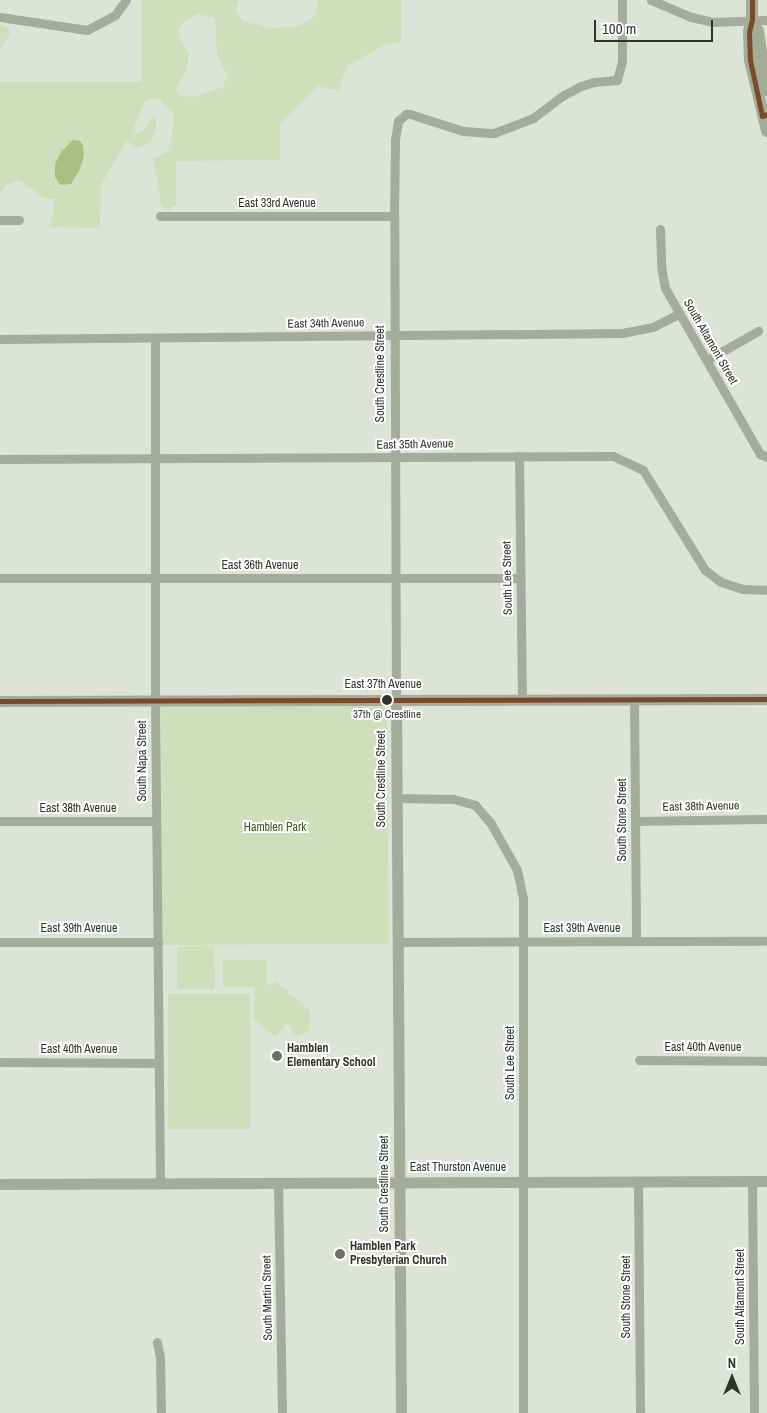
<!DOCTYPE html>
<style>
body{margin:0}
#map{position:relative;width:767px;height:1413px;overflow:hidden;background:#dee3d8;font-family:"Archivo Narrow",sans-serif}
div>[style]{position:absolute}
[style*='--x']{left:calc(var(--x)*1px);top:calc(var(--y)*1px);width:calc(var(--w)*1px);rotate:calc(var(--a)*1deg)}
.green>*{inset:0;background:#d0dfbb;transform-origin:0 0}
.water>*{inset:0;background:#aac083}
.minor>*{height:9px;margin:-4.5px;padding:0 4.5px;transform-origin:4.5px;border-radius:4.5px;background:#a6ac9c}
.tertiary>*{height:11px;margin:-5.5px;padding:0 5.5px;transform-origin:5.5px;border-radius:5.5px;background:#a6ac9c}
.secondary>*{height:12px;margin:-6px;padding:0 6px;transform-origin:6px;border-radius:6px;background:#a3ac98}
.bus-1>*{height:5px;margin:-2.5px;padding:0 2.5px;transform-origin:2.5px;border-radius:2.5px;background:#7a4b2a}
.dots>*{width:14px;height:14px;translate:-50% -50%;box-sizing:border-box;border:2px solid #fff;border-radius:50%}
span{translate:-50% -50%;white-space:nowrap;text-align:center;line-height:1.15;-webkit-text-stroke:4px #fff;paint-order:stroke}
.bus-label{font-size:11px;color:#30332c}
.street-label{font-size:12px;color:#30332c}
.park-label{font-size:12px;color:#415419}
.poi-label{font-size:12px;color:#30332c;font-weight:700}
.left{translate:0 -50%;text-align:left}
.north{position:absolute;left:707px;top:1353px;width:50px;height:50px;-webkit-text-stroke:4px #fff;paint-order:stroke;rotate:0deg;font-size:14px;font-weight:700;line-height:20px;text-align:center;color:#30332c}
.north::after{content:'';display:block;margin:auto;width:18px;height:22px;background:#30332c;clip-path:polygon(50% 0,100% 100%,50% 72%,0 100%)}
.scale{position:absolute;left:594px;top:20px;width:119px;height:22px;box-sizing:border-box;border:2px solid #30332c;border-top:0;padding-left:6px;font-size:15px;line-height:18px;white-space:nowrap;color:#30332c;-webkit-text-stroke:4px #fff;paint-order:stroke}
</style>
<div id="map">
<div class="green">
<div style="clip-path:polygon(evenodd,142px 0,239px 0,236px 9px,243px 21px,270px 28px,301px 26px,315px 15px,318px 3px,316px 0,401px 0,401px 41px,383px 46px,346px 67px,339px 91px,318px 86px,280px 124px,280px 160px,176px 161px,176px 206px,172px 206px,171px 210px,164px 209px,161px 204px,153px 159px,167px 152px,172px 137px,173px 114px,159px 98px,149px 99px,144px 103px,134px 127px,136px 133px,142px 132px,150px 119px,154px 117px,156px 119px,156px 131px,151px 141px,138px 148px,127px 141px,101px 185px,100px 228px,50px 227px,55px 199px,44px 198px,22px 182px,16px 180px,6px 186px,0 194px,0 82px,142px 82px,142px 0,199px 14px,215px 19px,217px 55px,227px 76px,223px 87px,193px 97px,179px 95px,176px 89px,187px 69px,189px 53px,181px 42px,178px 29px,187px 19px,199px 14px)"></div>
<div style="clip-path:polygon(0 24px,8px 28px,10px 34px,0 49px)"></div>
<div style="clip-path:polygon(384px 704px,387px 710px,389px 944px,162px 945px,161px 706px)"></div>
<div style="left:214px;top:946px;width:43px;height:37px;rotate:89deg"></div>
<div style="clip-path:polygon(223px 960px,267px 960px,267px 985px,276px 981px,310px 1011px,310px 1031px,294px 1037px,288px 1023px,275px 1036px,269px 1032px,254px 1019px,254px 987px,223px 987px)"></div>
<div style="left:250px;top:994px;width:135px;height:82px;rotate:90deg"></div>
</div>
<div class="water">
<div style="clip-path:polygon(73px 140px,80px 141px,83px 145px,84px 155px,80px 169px,71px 184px,60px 185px,55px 177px,55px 164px,61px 152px)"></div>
</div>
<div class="minor">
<div style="--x:651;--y:0;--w:43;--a:23"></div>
<div style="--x:691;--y:17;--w:22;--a:13"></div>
<div style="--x:712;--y:22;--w:55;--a:-2.1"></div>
<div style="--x:0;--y:17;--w:88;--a:8.5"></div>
<div style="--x:87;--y:30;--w:32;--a:-28"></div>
<div style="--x:115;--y:15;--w:19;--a:-54"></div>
<div style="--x:160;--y:216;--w:234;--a:0"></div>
<div style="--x:0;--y:220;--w:19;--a:0"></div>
<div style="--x:660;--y:229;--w:37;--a:88"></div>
<div style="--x:661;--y:266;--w:22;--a:80"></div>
<div style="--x:665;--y:288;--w:191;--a:60.2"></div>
<div style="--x:760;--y:454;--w:8;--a:23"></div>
<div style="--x:155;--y:338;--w:362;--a:90"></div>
<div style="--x:155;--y:700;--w:484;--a:89.4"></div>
<div style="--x:0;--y:339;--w:622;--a:-0.55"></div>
<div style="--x:622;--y:333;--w:32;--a:-11"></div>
<div style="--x:653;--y:327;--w:29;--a:-27"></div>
<div style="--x:707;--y:360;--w:59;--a:-29.6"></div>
<div style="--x:519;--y:456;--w:243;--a:89.3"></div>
<div style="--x:0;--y:459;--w:613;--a:-0.28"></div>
<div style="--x:613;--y:456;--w:33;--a:25"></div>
<div style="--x:643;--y:470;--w:118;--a:58.2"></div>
<div style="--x:705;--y:570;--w:20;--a:37"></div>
<div style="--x:721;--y:582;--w:23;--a:18"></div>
<div style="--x:743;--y:589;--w:24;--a:2"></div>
<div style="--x:0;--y:578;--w:520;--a:0"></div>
<div style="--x:396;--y:699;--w:483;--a:-90.2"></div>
<div style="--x:394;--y:216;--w:76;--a:-89.2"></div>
<div style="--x:395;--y:140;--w:19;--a:-81"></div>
<div style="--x:398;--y:121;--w:11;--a:-41"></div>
<div style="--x:406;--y:114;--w:4;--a:0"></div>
<div style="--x:410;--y:114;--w:56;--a:17.8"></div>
<div style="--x:463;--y:131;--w:31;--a:4"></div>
<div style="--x:494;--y:133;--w:42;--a:-21"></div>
<div style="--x:533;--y:118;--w:39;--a:-37"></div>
<div style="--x:564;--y:95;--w:19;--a:-28"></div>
<div style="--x:581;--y:86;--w:14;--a:-17"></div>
<div style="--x:594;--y:82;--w:23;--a:-5"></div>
<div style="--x:617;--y:80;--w:20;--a:-75"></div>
<div style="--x:622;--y:61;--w:61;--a:-90"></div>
<div style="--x:634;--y:699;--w:242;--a:89.5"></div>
<div style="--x:396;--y:798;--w:57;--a:1"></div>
<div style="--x:453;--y:799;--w:23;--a:15"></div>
<div style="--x:475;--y:805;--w:23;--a:49"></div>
<div style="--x:490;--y:822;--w:55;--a:60.6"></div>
<div style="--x:517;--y:870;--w:30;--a:78"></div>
<div style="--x:523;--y:899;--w:514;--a:90"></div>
<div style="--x:0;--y:821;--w:156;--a:0"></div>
<div style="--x:635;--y:821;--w:132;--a:-0.9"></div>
<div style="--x:0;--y:942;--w:158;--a:0"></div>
<div style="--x:398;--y:942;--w:369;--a:-0.2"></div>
<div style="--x:639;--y:1060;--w:128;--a:0.4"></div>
<div style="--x:0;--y:1062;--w:158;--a:0.4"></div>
<div style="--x:638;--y:1181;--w:232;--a:89.5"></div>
<div style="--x:752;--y:1181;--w:232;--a:89.5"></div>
<div style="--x:278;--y:1183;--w:230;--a:89"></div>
<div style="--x:157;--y:1342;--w:16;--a:79"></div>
<div style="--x:160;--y:1358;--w:55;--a:89"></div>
</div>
<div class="tertiary">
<div style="--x:396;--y:699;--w:714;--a:89.6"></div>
<div style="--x:0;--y:701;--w:767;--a:-0.15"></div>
<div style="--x:0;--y:1184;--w:767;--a:-0.22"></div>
</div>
<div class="secondary">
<div style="--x:752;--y:0;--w:19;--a:90"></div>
<div style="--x:752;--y:19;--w:13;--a:103"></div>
<div style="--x:749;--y:32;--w:28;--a:88"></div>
<div style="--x:750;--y:60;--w:73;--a:76.5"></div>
<div style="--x:752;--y:19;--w:14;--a:65"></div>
<div style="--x:758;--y:32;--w:59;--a:81.2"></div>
</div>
<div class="bus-1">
<div style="--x:752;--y:0;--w:19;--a:90"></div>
<div style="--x:752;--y:19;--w:13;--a:103"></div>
<div style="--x:749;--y:32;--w:28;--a:88"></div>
<div style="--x:750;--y:60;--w:57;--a:77.9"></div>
<div style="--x:762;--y:116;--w:5;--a:-22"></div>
<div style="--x:0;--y:701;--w:767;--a:-0.15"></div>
</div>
<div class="dots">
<div style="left:387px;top:700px;background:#30332c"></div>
<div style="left:277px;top:1056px;background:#6d7168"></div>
<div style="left:340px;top:1254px;background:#6d7168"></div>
</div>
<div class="bus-label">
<span style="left:387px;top:714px">37th @ Crestline</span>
</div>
<div class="street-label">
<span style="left:277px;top:204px">East 33rd Avenue</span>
<span style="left:326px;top:324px;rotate:-1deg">East 34th Avenue</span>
<span style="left:710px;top:342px;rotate:60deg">South Altamont Street</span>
<span style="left:381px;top:374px;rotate:-90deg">South Crestline Street</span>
<span style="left:415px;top:445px;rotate:-1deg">East 35th Avenue</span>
<span style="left:260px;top:566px">East 36th Avenue</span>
<span style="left:508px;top:578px;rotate:-91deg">South Lee Street</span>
<span style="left:383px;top:685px">East 37th Avenue</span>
<span style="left:143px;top:761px;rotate:-90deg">South Napa Street</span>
<span style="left:382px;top:779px;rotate:-90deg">South Crestline Street</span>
<span style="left:701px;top:807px;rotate:-1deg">East 38th Avenue</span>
<span style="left:78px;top:809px">East 38th Avenue</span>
<span style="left:623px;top:820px;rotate:-90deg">South Stone Street</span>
<span style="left:79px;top:929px">East 39th Avenue</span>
<span style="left:582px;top:929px">East 39th Avenue</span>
<span style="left:703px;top:1048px">East 40th Avenue</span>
<span style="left:79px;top:1050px">East 40th Avenue</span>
<span style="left:511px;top:1063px;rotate:-90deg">South Lee Street</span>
<span style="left:458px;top:1168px">East Thurston Avenue</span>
<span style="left:385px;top:1184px;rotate:-90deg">South Crestline Street</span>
<span style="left:627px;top:1297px;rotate:-90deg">South Stone Street</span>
<span style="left:741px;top:1297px;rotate:-90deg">South Altamont Street</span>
<span style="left:268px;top:1298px;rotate:-91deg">South Martin Street</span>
</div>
<div class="park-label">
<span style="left:275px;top:828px">Hamblen Park</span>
</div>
<div class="poi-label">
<span class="left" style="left:287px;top:1056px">Hamblen<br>Elementary School</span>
<span class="left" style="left:350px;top:1254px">Hamblen Park<br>Presbyterian Church</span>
</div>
<div class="north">N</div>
<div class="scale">100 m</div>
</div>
